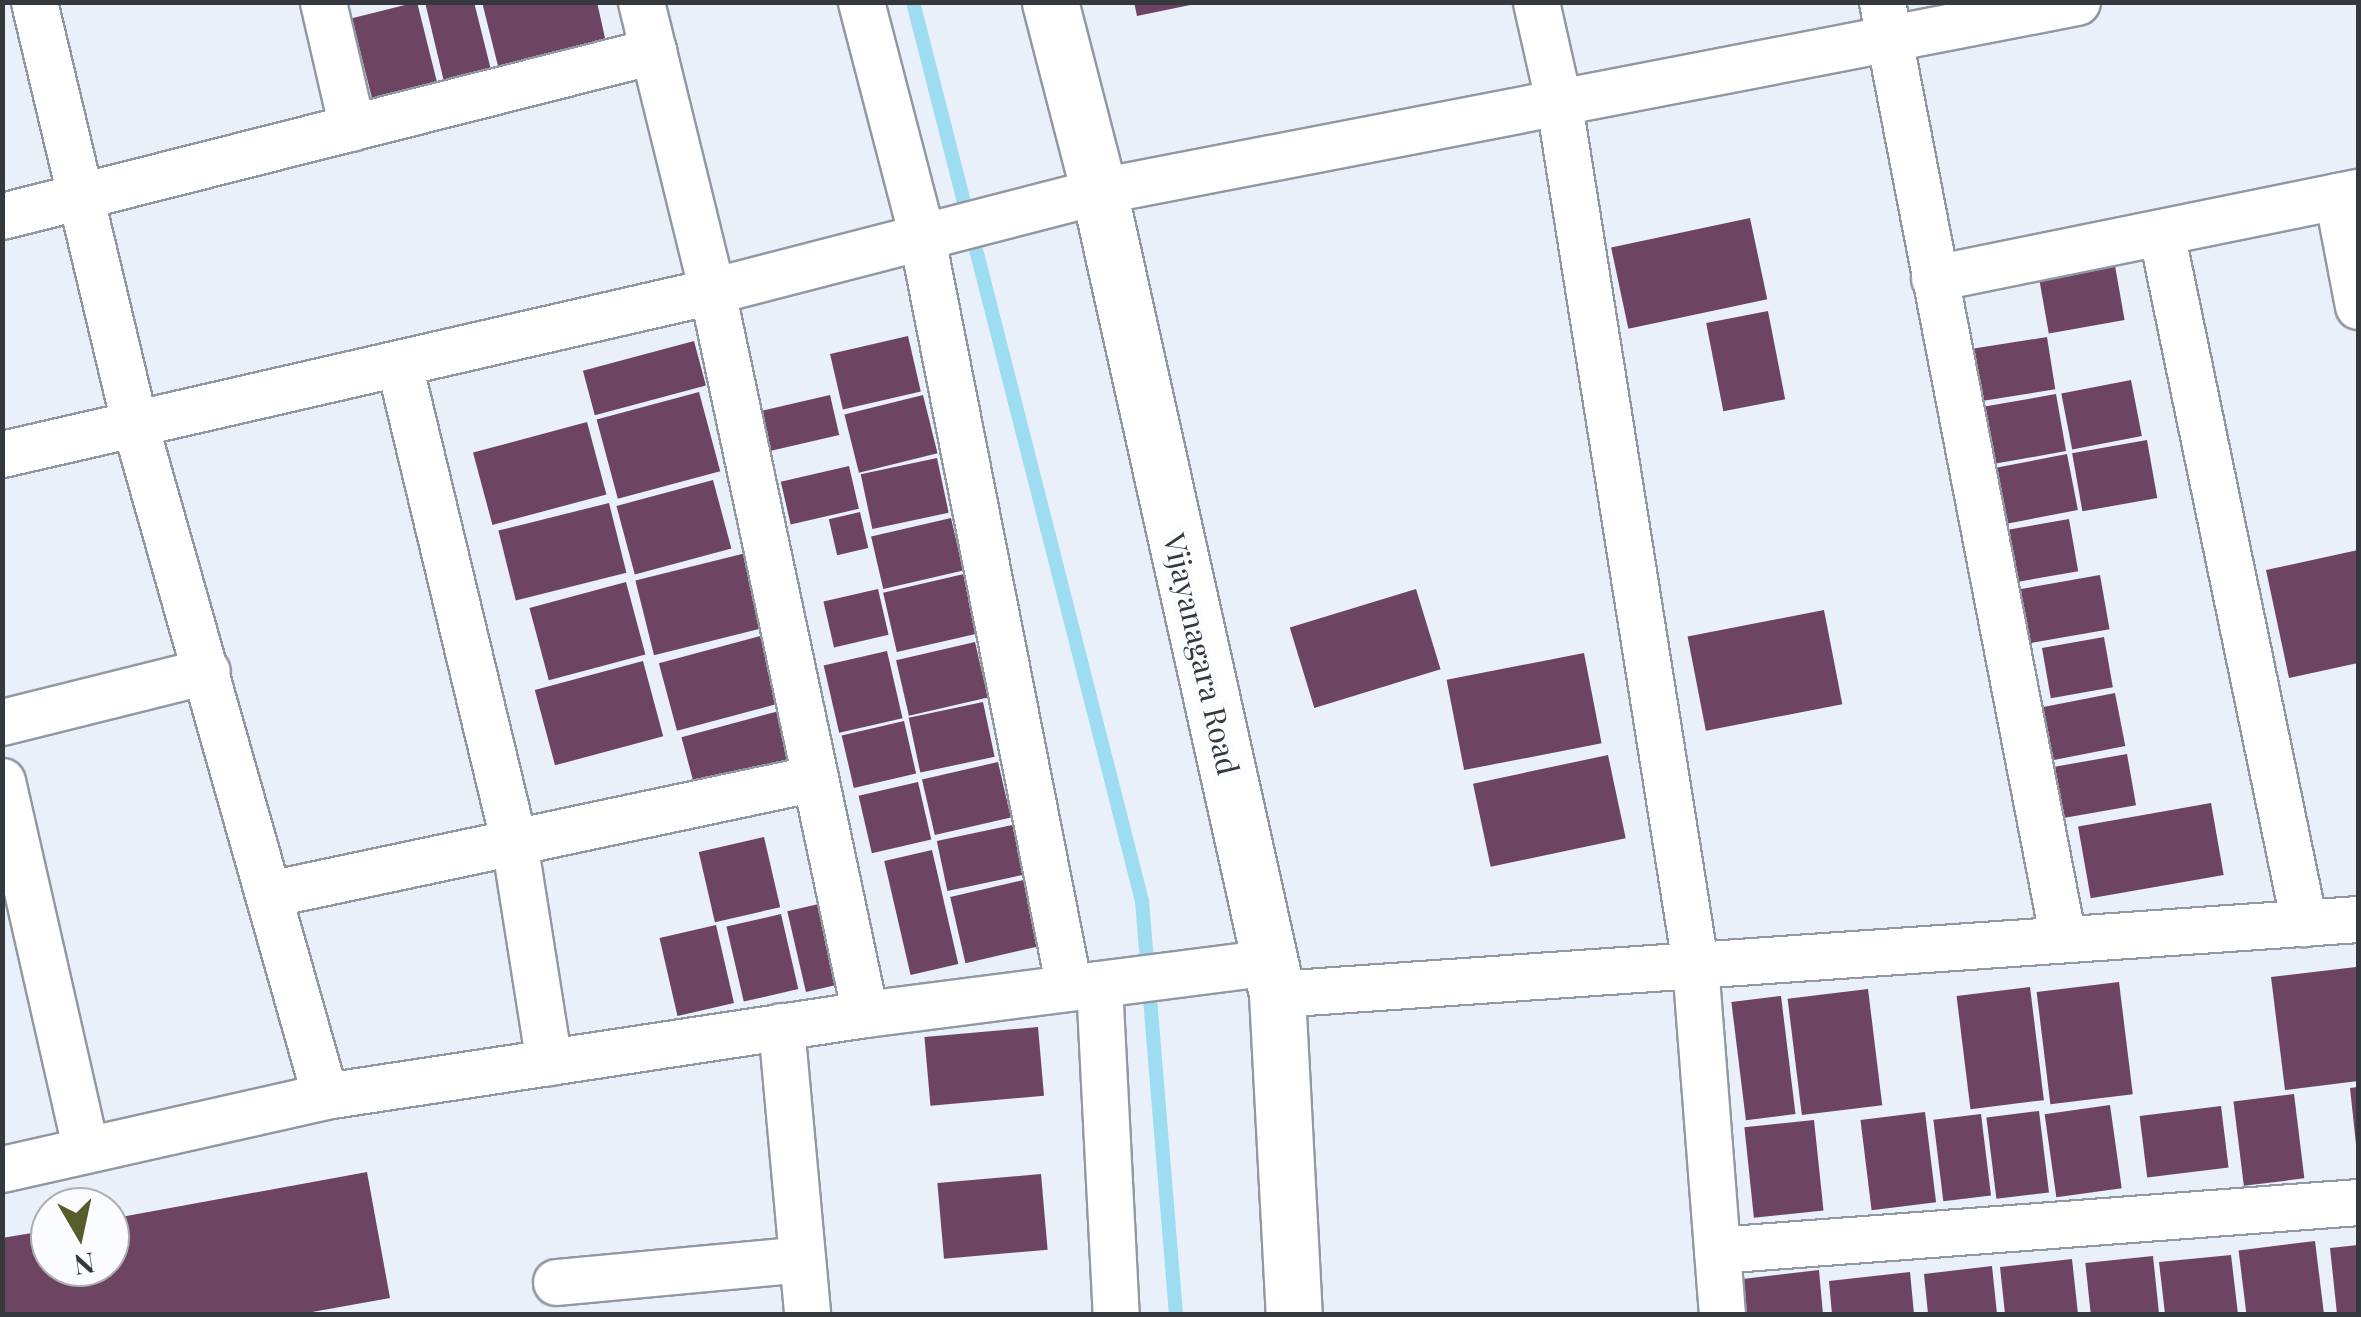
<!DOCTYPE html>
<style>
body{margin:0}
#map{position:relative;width:2361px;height:1317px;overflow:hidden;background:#e9f0fa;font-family:"Playfair Display",serif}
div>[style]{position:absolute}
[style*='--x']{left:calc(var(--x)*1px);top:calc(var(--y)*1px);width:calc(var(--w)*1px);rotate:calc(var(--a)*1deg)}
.stream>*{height:14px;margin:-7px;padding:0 7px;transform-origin:7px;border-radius:7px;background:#9ddcf1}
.building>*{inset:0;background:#6d4563;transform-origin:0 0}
.roads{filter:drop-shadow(2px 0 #9298a2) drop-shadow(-2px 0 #9298a2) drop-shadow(0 2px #9298a2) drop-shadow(0 -2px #9298a2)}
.street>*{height:45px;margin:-22.5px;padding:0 22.5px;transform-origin:22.5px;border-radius:22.5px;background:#fff}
.secondary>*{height:55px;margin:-27.5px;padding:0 27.5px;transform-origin:27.5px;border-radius:27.5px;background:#fff}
span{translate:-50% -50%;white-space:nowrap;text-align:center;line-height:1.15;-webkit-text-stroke:10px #fbfcff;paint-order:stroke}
.street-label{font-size:30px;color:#35383c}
.frame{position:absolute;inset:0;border:5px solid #35383c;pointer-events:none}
.north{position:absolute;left:30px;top:1187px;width:100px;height:100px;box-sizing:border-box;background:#fbfcff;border:2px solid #acaeb1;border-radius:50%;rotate:171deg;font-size:28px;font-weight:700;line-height:40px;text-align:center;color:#35383c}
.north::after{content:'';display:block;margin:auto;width:35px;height:45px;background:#565d2b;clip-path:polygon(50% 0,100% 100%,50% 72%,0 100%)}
</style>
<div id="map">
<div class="stream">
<div style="--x:913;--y:2;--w:928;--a:75.71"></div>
<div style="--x:1142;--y:901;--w:414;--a:85.3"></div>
</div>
<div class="building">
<div style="left:417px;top:2px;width:87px;height:67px;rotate:76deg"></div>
<div style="clip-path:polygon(425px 2px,474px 2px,492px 74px,445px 86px)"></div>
<div style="clip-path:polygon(482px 2px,597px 2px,607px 47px,500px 74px)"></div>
<div style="clip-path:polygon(1134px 2px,1195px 2px,1195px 4px,1137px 16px)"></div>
<div style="left:1750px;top:218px;width:83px;height:142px;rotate:78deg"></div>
<div style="left:2114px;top:260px;width:61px;height:77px;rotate:80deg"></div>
<div style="left:1768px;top:311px;width:90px;height:63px;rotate:79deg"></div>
<div style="left:908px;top:336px;width:57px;height:80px;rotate:77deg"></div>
<div style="left:2047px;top:337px;width:53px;height:79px;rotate:81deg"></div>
<div style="left:694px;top:341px;width:46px;height:115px;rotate:75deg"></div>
<div style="left:2131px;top:380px;width:57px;height:71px;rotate:79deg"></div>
<div style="left:699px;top:392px;width:82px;height:106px;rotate:75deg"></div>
<div style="left:2056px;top:394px;width:58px;height:84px;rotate:80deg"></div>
<div style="left:830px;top:395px;width:41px;height:71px;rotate:77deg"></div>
<div style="left:923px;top:395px;width:60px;height:81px;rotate:76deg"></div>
<div style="left:587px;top:422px;width:75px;height:118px;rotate:75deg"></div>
<div style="left:2147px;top:440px;width:59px;height:76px;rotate:80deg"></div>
<div style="left:2067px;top:454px;width:57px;height:71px;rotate:79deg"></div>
<div style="left:937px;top:458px;width:56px;height:78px;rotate:78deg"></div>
<div style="left:849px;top:466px;width:44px;height:70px;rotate:77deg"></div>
<div style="left:713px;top:480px;width:71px;height:100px;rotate:75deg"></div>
<div style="left:609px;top:503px;width:72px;height:114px;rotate:76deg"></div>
<div style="left:860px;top:512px;width:37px;height:32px;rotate:77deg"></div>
<div style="left:951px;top:518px;width:54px;height:82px;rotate:77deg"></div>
<div style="left:2069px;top:519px;width:53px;height:81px;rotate:80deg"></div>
<div style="clip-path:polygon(2358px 550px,2358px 663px,2289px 678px,2266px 570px)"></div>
<div style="left:746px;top:553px;width:77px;height:114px;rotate:76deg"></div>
<div style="left:964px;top:574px;width:61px;height:83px;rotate:77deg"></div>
<div style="left:2100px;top:575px;width:55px;height:102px;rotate:80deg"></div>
<div style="left:626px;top:582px;width:75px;height:100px;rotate:75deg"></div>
<div style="left:878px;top:589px;width:47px;height:56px;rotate:77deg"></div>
<div style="left:1416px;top:589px;width:84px;height:132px;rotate:73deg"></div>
<div style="left:1824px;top:610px;width:96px;height:139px;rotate:79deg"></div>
<div style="left:768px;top:634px;width:70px;height:113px;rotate:75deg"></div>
<div style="left:2104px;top:637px;width:51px;height:63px;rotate:80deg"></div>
<div style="left:975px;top:642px;width:57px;height:81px;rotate:77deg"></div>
<div style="left:887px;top:651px;width:69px;height:65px;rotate:77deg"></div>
<div style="left:1584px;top:653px;width:92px;height:140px;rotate:79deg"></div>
<div style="left:643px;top:661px;width:78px;height:112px;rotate:75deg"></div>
<div style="left:2115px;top:693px;width:54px;height:78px;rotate:79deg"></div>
<div style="left:983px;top:702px;width:56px;height:76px;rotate:78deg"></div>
<div style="left:779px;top:711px;width:53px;height:101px;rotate:75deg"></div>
<div style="left:904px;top:721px;width:54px;height:64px;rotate:77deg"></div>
<div style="left:2127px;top:754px;width:52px;height:75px;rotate:80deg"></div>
<div style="left:1608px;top:755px;width:85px;height:138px;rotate:78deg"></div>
<div style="left:998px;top:762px;width:57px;height:78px;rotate:77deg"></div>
<div style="left:918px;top:782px;width:59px;height:61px;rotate:77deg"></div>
<div style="left:2211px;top:803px;width:73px;height:135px;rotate:80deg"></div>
<div style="left:1017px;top:824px;width:51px;height:82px;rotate:78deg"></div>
<div style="left:764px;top:837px;width:72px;height:67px;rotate:77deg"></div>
<div style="left:932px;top:850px;width:117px;height:49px;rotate:77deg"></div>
<div style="left:1032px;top:878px;width:68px;height:84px;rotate:77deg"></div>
<div style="left:836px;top:900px;width:83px;height:50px;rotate:77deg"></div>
<div style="left:781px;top:914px;width:77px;height:56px;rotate:77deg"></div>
<div style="left:716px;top:925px;width:80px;height:58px;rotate:77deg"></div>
<div style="clip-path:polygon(2356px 967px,2358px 1081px,2285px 1090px,2271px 977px)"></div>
<div style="left:2119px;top:982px;width:113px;height:83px;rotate:83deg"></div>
<div style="left:2030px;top:987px;width:114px;height:74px;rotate:83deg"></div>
<div style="left:1868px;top:989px;width:117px;height:81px;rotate:83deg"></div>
<div style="left:1781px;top:996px;width:119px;height:50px;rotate:83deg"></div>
<div style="left:1038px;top:1027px;width:69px;height:114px;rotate:85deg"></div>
<div style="clip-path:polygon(2358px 1087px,2358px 1144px,2356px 1144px,2350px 1088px)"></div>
<div style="left:2294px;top:1094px;width:85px;height:61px;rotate:83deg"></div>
<div style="left:2110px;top:1105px;width:84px;height:66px;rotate:82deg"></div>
<div style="left:2221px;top:1106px;width:62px;height:82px;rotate:83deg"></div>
<div style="left:2039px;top:1111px;width:82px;height:53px;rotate:83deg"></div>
<div style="left:1925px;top:1112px;width:91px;height:65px;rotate:83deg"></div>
<div style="left:1981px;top:1114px;width:82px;height:48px;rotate:83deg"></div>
<div style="left:1814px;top:1120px;width:91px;height:70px;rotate:84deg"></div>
<div style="clip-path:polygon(367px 1172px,390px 1298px,301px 1314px,2px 1314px,2px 1238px,50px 1230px,50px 1267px,110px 1267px,110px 1219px)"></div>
<div style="left:1041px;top:1174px;width:76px;height:104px;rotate:85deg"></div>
<div style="left:2315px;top:1241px;width:74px;height:77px;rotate:83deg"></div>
<div style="clip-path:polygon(2358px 1245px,2358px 1314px,2337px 1314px,2330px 1248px)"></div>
<div style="clip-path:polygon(2231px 1255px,2238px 1314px,2165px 1314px,2159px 1262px)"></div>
<div style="left:2153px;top:1256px;width:58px;height:68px;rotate:84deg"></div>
<div style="clip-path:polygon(2072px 1259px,2078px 1314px,2005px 1314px,2000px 1267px)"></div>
<div style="clip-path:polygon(1992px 1266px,1997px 1314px,1928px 1314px,1924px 1274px)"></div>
<div style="clip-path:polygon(1819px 1270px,1823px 1314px,1747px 1314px,1743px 1279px)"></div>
<div style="clip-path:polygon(1910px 1272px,1914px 1314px,1832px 1314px,1829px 1281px)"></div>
</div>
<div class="roads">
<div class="street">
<div style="--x:34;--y:2;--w:435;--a:76.6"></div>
<div style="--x:135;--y:425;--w:697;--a:74.19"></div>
<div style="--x:323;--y:2;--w:129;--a:77"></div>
<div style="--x:641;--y:2;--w:298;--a:76.2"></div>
<div style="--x:712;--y:291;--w:739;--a:78.05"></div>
<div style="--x:861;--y:2;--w:239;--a:75.4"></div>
<div style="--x:921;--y:233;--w:769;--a:78.91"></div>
<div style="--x:1536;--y:2;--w:105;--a:77.3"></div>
<div style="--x:1559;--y:104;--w:871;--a:81.01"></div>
<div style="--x:1695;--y:964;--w:351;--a:85.6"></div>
<div style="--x:1882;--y:2;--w:954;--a:79.07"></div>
<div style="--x:2337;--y:196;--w:112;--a:79.2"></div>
<div style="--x:2;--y:216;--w:672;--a:-14.22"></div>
<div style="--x:2161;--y:232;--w:706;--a:78.31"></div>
<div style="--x:1934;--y:278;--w:433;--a:-11.5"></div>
<div style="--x:399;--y:364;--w:492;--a:76.5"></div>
<div style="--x:514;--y:842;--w:223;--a:81"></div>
<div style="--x:2;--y:454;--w:728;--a:-12.93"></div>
<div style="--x:712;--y:291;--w:400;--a:-14.5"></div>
<div style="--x:1099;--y:191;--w:996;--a:-10.94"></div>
<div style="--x:2;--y:722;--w:211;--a:-14"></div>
<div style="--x:2;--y:781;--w:378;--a:77.2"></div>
<div style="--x:269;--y:894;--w:558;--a:-11.99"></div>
<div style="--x:1099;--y:984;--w:330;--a:87.1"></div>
<div style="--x:1277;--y:994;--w:1084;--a:-3.97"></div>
<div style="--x:781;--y:1026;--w:289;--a:84.8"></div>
<div style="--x:2;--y:1169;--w:331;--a:-12.7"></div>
<div style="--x:325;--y:1096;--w:546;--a:-8.63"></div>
<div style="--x:865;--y:1014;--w:409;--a:-7.3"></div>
<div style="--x:1717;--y:1250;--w:643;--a:-4.28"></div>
<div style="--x:556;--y:1282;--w:247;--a:-5.3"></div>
</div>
<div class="secondary">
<div style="--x:1050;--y:2;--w:195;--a:75.5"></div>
<div style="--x:1099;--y:191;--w:822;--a:77.5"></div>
<div style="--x:1277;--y:994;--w:320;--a:87"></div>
</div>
</div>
<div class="street-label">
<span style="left:1202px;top:654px;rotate:77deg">Vijayanagara Road</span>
</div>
<div class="frame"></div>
<div class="north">N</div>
</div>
